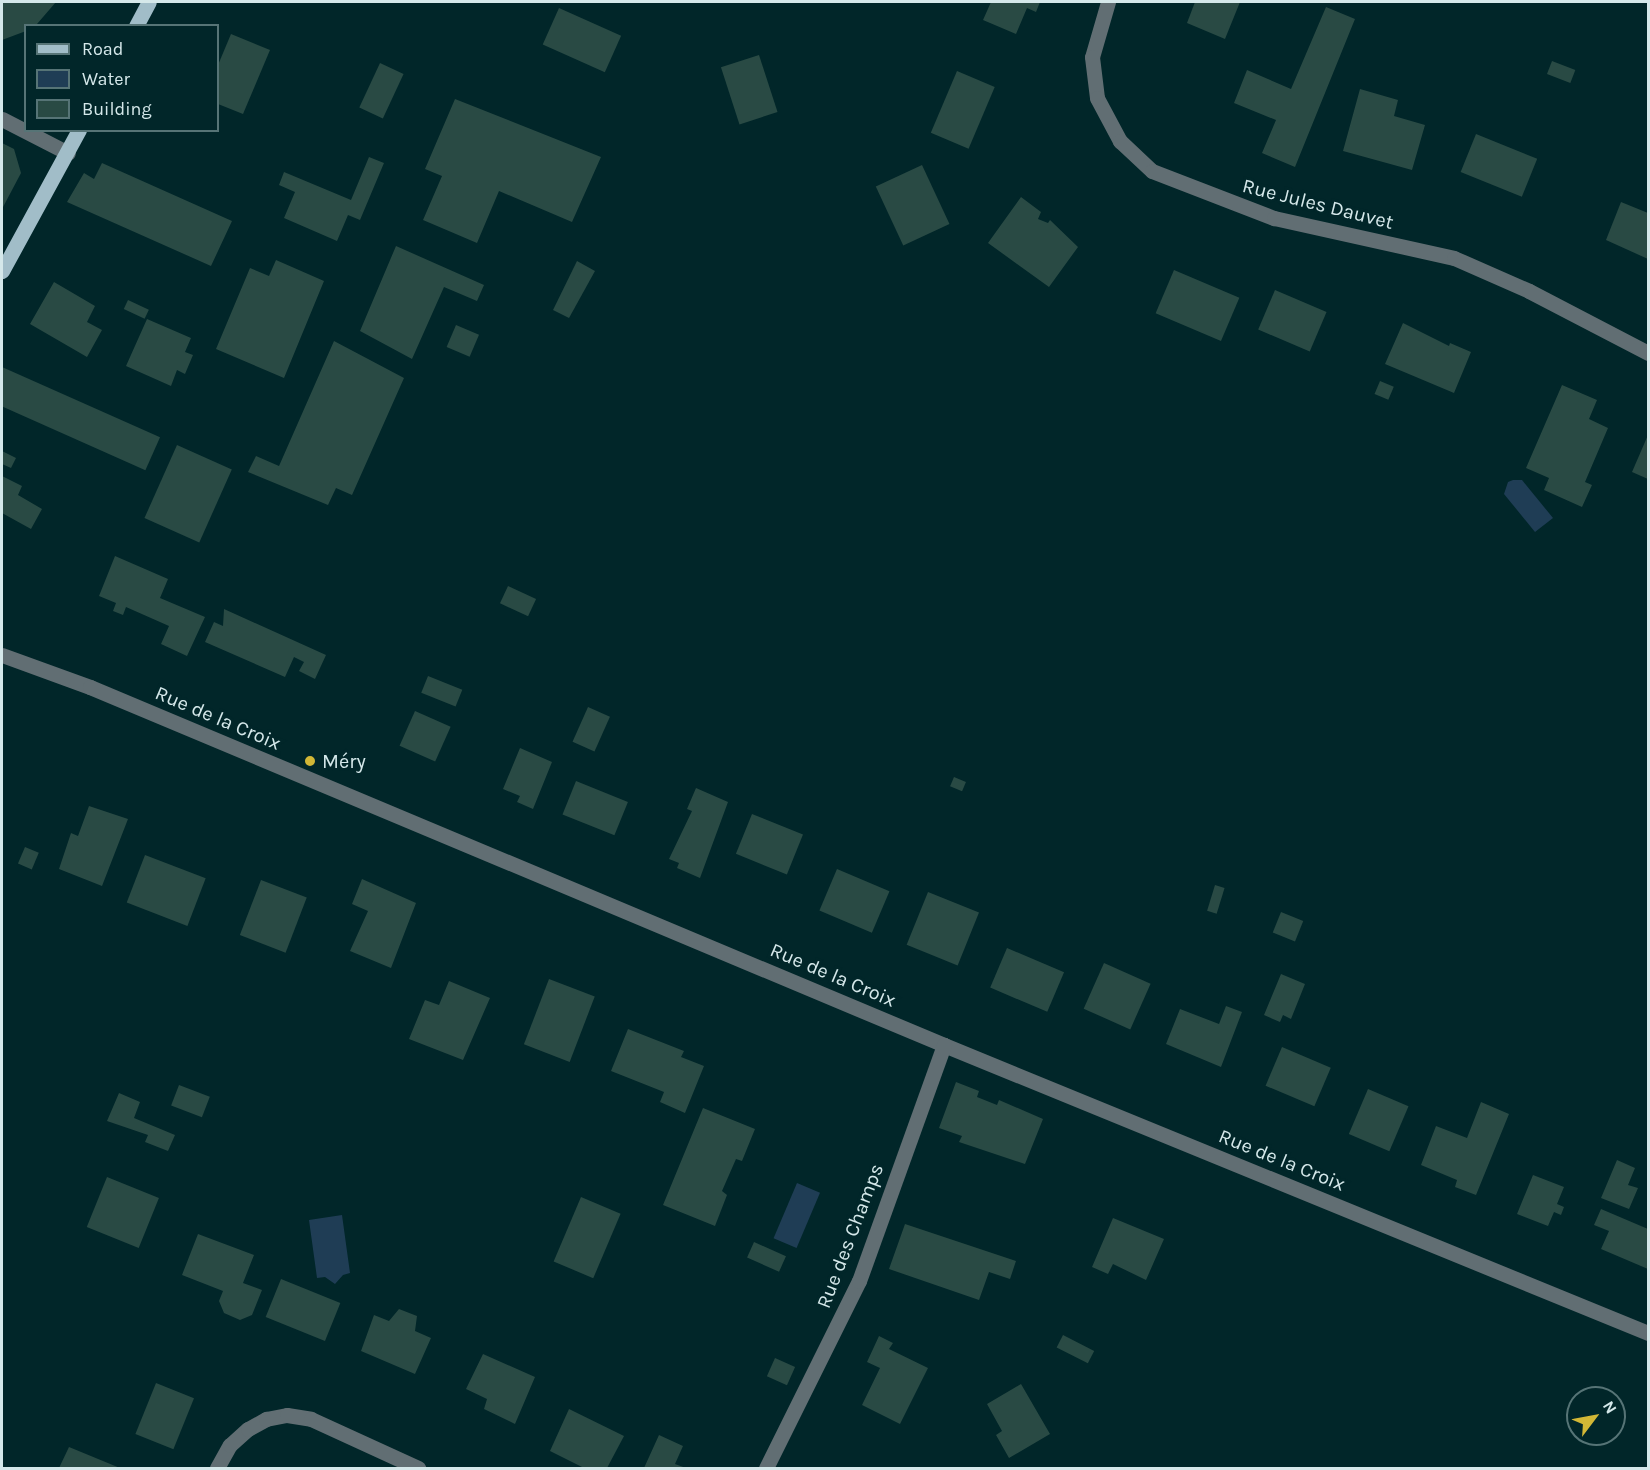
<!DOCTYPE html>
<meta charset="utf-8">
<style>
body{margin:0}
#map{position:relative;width:1650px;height:1470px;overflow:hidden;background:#012629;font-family:Karla,sans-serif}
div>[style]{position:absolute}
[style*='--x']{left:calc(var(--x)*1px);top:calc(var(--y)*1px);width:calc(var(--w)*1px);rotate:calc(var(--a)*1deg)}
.water>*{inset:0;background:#1f3d55;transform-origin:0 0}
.building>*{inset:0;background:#294a44;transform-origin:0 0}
.minor>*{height:15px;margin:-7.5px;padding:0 7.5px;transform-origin:7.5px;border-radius:7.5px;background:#616e73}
.major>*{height:15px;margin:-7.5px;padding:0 7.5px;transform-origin:7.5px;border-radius:7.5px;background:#a1bdc8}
.dots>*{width:16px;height:16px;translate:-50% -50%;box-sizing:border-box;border:3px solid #012629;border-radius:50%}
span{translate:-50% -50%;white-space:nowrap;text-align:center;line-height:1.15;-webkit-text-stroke:6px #012629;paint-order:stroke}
.street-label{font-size:20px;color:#d5e8ea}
.poi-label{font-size:20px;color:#d5e8ea}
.left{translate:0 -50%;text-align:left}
.frame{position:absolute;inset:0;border:3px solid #d5e8ea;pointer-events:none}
.legend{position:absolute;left:24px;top:24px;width:195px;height:108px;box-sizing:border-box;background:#012629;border:2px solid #567476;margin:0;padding:8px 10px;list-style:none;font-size:18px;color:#d5e8ea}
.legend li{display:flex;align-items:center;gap:12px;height:30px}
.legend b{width:30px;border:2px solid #567476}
.north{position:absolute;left:1566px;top:1386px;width:60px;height:60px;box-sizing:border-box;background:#012629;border:2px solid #567476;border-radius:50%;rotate:58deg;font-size:16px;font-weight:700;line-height:24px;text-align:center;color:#d5e8ea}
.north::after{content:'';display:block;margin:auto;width:21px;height:27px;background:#d2b736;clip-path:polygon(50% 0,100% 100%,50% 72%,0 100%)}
</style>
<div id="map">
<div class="water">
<div style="clip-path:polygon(1513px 480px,1522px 480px,1553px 518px,1535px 532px,1504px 494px,1508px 482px)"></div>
<div style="left:797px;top:1183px;width:25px;height:60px;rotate:23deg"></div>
<div style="clip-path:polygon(342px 1215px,350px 1273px,343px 1275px,335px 1284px,325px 1277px,317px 1278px,309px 1220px)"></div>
</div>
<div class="building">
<div style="clip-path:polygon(2px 2px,56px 2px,37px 24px,26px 26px,26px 31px,2px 40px)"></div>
<div style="clip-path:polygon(991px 2px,1040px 2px,1036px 12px,1027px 8px,1016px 34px,983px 20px)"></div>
<div style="clip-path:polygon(1195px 2px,1240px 2px,1225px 39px,1187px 23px)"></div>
<div style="clip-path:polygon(1326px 7px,1355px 19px,1295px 167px,1262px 153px,1276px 120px,1234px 103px,1247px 70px,1291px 89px)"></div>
<div style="left:559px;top:8px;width:68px;height:40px;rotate:24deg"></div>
<div style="clip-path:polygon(231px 34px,270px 50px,243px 114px,218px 104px,218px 65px)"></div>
<div style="left:759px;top:55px;width:60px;height:40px;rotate:72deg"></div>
<div style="left:1552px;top:61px;width:25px;height:14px;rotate:21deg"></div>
<div style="left:380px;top:63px;width:26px;height:49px;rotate:25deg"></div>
<div style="left:957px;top:71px;width:41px;height:67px;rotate:23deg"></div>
<div style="clip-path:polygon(1360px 89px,1398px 100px,1394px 116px,1425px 125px,1412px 170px,1343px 151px)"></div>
<div style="clip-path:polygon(455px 99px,601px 157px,572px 222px,499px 191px,477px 243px,423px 220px,442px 176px,425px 169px)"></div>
<div style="left:1476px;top:134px;width:66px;height:41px;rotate:22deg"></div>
<div style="clip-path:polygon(2px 143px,14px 149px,21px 173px,2px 209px)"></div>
<div style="clip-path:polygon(369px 157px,384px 163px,360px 220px,348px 215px,337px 241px,284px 218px,295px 192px,279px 185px,284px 172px,351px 200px)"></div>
<div style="clip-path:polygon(102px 163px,232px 221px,211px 266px,67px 202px,84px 173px,94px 179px)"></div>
<div style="left:922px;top:165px;width:65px;height:51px;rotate:65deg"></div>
<div style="clip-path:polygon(1021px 197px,1041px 212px,1038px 219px,1048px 223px,1050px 220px,1078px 247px,1049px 287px,988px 243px)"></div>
<div style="clip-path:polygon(1621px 202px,1648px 213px,1648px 259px,1606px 240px)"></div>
<div style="clip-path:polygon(396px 246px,484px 285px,477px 301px,444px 287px,412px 359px,360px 331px)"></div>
<div style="clip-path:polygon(276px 260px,324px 281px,284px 378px,216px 349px,250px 268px,269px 276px)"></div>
<div style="clip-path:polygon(577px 261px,595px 271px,569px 318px,553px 310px)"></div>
<div style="left:1174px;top:270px;width:71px;height:47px;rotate:23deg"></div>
<div style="clip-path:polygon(54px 282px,95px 306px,87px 322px,102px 330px,87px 357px,30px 324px)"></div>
<div style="left:1275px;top:290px;width:56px;height:43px;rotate:23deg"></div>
<div style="left:128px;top:300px;width:23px;height:10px;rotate:25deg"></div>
<div style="clip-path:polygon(147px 319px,191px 338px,185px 352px,193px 355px,185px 374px,177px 370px,171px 386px,126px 366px)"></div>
<div style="clip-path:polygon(1403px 323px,1449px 346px,1450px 343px,1471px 352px,1454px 393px,1385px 364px)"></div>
<div style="left:456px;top:325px;width:25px;height:24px;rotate:23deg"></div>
<div style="clip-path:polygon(334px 341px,404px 378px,352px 495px,336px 488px,328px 505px,248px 472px,256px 456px,279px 466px)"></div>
<div style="left:2px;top:367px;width:173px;height:36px;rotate:24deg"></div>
<div style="left:1380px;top:381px;width:15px;height:14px;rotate:23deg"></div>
<div style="clip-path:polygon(1562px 385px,1597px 400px,1589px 419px,1608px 428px,1585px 482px,1592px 485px,1582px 507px,1544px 490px,1549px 478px,1526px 468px)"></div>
<div style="clip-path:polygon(1648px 435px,1648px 479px,1632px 472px)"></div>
<div style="left:177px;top:445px;width:60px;height:80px;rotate:24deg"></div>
<div style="clip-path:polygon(2px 451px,16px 458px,11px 468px,2px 464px)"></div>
<div style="clip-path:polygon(2px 476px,22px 486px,18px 495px,42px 509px,31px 529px,2px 513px)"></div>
<div style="clip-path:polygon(115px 556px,168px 579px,160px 598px,205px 617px,187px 656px,161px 644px,169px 626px,126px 607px,123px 615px,113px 611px,116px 603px,99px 596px)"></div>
<div style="left:508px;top:586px;width:31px;height:19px;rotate:25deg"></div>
<div style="clip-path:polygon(224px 609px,326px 655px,315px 679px,299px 671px,304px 662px,294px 657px,285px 677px,205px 642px,214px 622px,223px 626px)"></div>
<div style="left:428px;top:676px;width:37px;height:18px;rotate:22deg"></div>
<div style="left:588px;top:707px;width:24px;height:38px;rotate:24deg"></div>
<div style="left:415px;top:711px;width:39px;height:38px;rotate:24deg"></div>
<div style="clip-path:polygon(520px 748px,552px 762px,533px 809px,517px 802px,520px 796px,503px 789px)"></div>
<div style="left:954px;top:777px;width:13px;height:10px;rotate:23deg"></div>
<div style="left:576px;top:781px;width:56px;height:36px;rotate:22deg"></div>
<div style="clip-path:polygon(696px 788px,728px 802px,700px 878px,677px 868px,679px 863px,669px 859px,692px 811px,687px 809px)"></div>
<div style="clip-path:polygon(89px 806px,128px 819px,102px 886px,59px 869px,71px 833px,78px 836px)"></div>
<div style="left:752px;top:814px;width:55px;height:43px;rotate:22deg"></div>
<div style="left:25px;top:847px;width:15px;height:18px;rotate:23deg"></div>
<div style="left:145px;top:855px;width:65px;height:51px;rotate:21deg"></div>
<div style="left:837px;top:869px;width:57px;height:45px;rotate:23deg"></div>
<div style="clip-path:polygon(362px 879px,416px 903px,391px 968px,350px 951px,368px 911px,352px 904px)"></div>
<div style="left:261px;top:880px;width:49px;height:59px;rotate:21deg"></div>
<div style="left:1215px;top:885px;width:10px;height:27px;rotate:17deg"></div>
<div style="left:928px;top:892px;width:55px;height:57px;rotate:22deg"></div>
<div style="left:1281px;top:912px;width:24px;height:22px;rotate:22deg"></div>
<div style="left:1007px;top:948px;width:62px;height:43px;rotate:23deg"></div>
<div style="left:1104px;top:963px;width:51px;height:50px;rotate:24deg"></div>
<div style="clip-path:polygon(1281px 974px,1305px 984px,1291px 1019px,1283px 1015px,1280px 1022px,1264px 1015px)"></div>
<div style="left:549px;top:979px;width:49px;height:70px;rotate:21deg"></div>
<div style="clip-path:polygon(449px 981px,490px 998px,463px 1060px,409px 1039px,425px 1000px,439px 1005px)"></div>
<div style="clip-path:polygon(1226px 1006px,1242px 1012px,1221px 1067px,1166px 1044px,1180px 1009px,1219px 1024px)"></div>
<div style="clip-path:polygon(628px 1029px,684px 1051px,681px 1057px,704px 1066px,685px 1113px,660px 1102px,664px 1092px,611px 1071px)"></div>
<div style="left:1282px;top:1047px;width:53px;height:42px;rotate:23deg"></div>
<div style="clip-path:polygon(956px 1082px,979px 1091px,977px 1097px,997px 1105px,999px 1100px,1043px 1119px,1025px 1164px,959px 1142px,962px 1136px,939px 1128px)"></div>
<div style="left:179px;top:1085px;width:33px;height:22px;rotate:21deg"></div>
<div style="left:1368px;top:1089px;width:44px;height:49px;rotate:23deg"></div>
<div style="clip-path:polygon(119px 1093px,140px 1102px,134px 1118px,175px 1135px,168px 1151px,145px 1142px,148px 1135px,107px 1121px)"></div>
<div style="clip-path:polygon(1481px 1102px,1509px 1114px,1476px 1195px,1455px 1187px,1457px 1180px,1421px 1165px,1436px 1126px,1467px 1138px)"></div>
<div style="clip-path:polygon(703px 1108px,755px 1129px,742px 1161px,736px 1159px,722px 1191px,727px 1195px,715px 1226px,663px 1205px)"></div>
<div style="clip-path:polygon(1617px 1160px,1635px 1168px,1628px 1185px,1638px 1188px,1629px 1209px,1601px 1198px)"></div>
<div style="clip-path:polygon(1533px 1175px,1564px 1187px,1557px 1204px,1564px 1207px,1561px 1215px,1554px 1212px,1548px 1226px,1517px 1214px)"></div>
<div style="left:107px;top:1177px;width:56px;height:54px;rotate:22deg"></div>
<div style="left:581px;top:1197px;width:43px;height:70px;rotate:23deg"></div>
<div style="clip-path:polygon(1601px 1209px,1648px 1229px,1648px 1269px,1601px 1249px,1609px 1231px,1594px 1225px)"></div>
<div style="clip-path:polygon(1113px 1218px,1164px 1239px,1146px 1280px,1113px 1264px,1108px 1274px,1092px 1267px)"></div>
<div style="clip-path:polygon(905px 1224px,1016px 1261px,1010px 1279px,989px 1272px,979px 1300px,889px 1269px)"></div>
<div style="clip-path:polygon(198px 1234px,254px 1255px,243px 1283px,262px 1290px,252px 1315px,240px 1320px,224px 1313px,219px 1301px,223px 1291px,182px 1275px)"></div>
<div style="left:754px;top:1242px;width:35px;height:17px;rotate:24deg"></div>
<div style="left:281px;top:1279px;width:64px;height:41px;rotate:22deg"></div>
<div style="clip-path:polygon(399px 1309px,417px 1316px,415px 1331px,431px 1338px,415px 1374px,361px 1351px,374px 1315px,389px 1321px)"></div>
<div style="left:1063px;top:1335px;width:35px;height:14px;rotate:27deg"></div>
<div style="clip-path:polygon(879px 1336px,893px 1343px,889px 1349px,928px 1368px,900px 1424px,862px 1405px,880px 1368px,867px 1362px)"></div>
<div style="clip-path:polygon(483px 1354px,535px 1377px,515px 1424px,484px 1409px,487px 1399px,466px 1389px)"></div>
<div style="left:775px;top:1358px;width:22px;height:20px;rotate:24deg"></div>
<div style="left:156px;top:1383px;width:41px;height:55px;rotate:22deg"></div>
<div style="clip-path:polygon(1021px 1384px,1050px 1434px,1009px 1458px,996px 1435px,1002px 1431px,987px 1404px)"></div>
<div style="clip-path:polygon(569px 1409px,624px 1436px,607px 1468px,584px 1468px,550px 1451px)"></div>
<div style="clip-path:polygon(659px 1435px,683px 1446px,675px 1464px,686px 1468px,644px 1468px)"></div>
<div style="clip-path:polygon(69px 1447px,120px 1468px,59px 1468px)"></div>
</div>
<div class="minor">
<div style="--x:1108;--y:2;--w:57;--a:106.2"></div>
<div style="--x:1092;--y:57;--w:41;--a:83"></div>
<div style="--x:1097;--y:98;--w:49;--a:61.9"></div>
<div style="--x:1120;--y:141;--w:44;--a:43.2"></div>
<div style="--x:1152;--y:171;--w:131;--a:21.1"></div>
<div style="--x:1274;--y:218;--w:184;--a:12.5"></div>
<div style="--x:1454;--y:258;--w:82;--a:23.7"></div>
<div style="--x:1529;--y:291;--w:134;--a:27.5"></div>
<div style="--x:2;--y:119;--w:74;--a:27.3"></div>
<div style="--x:2;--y:655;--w:94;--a:20"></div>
<div style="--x:90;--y:687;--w:926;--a:22.74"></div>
<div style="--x:944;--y:1045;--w:761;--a:22.25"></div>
<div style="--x:217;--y:1468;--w:26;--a:-61"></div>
<div style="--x:230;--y:1445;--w:24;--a:-42"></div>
<div style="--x:248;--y:1429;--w:21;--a:-29"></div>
<div style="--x:266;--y:1419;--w:21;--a:-11"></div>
<div style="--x:287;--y:1415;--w:24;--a:9"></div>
<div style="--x:311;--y:1419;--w:118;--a:24.6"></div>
<div style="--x:766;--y:1468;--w:209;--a:-63.6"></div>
<div style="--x:859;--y:1281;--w:251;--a:-70.2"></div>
</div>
<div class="major">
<div style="--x:136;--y:26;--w:27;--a:-62"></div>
<div style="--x:2;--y:271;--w:161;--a:-61.4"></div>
</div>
<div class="dots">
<div style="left:310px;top:761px;background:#d2b736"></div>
</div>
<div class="street-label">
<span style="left:1318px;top:204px;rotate:14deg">Rue Jules Dauvet</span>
<span style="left:218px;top:718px;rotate:23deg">Rue de la Croix</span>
<span style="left:833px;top:975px;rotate:23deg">Rue de la Croix</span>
<span style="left:1282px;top:1160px;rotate:22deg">Rue de la Croix</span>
<span style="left:850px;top:1236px;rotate:-69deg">Rue des Champs</span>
</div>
<div class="poi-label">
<span class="left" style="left:322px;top:761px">Méry</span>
</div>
<div class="frame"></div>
<ul class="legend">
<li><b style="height:8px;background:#a1bdc8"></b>Road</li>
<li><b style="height:16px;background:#1f3d55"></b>Water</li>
<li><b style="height:16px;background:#294a44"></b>Building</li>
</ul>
<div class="north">N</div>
</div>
